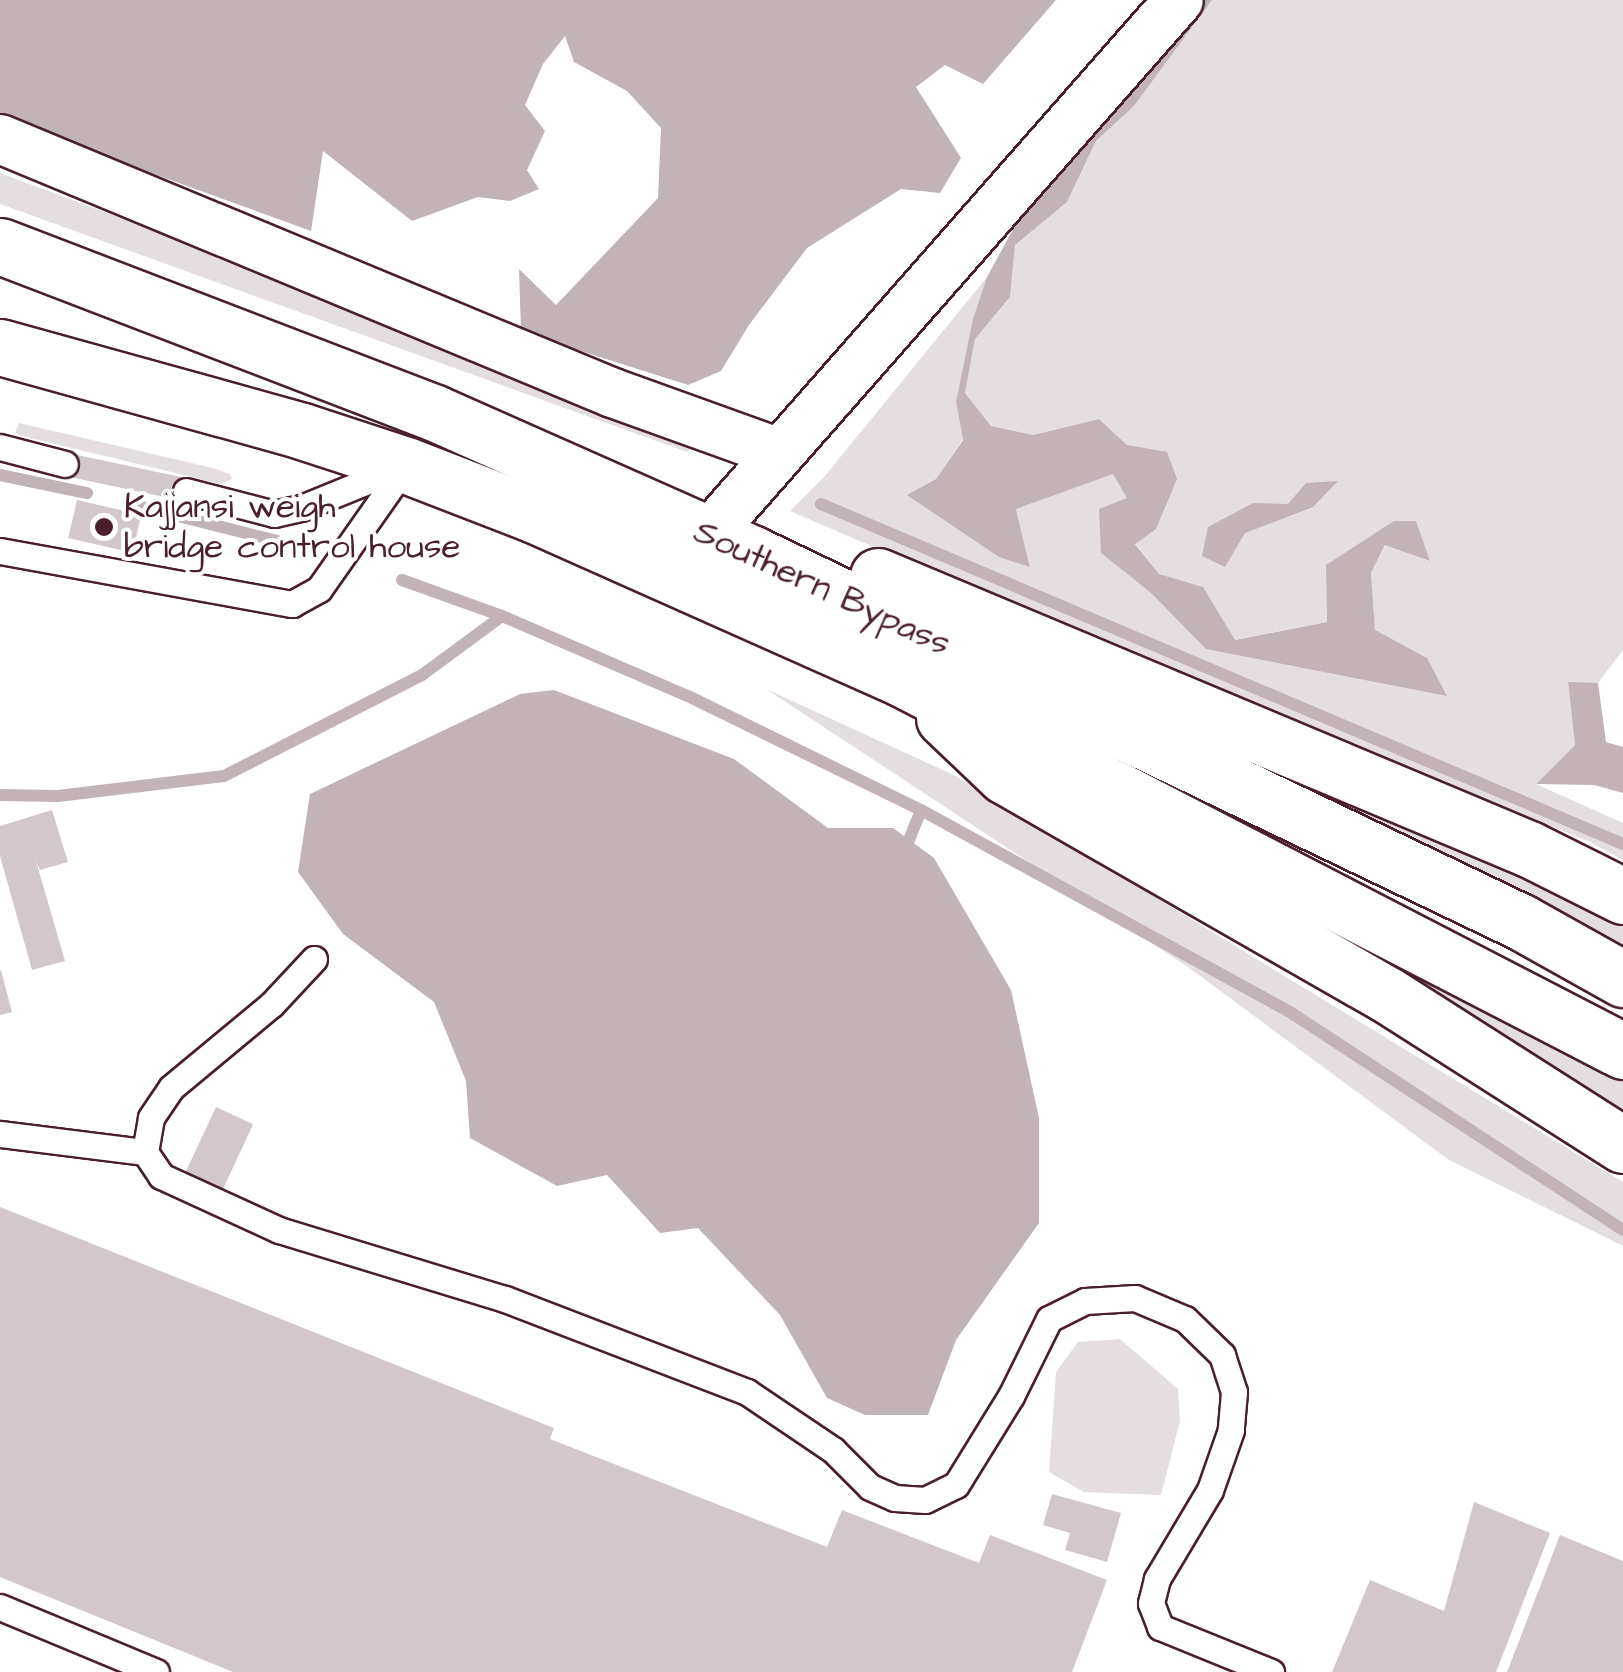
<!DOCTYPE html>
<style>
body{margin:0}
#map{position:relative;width:1623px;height:1672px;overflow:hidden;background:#fff;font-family:"Architects Daughter",sans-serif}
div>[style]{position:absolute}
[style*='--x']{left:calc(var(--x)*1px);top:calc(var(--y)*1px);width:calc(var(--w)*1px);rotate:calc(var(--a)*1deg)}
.green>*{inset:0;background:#e5dee0}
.water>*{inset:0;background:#c1b3b6}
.stream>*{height:12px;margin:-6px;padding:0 6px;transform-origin:6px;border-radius:6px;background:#c1b3b6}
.building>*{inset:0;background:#d2c7cb;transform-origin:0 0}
.roads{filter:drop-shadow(2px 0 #4a1f2b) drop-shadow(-2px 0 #4a1f2b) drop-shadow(0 2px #4a1f2b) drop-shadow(0 -2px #4a1f2b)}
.lane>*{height:25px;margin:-12.5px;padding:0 12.5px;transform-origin:12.5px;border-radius:12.5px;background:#fff}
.street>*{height:48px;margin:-24px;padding:0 24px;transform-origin:24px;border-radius:24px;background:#fff}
.highway>*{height:55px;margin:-27.5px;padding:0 27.5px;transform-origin:27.5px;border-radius:27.5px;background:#fff}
.dots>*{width:28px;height:28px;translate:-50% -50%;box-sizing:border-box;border:5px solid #fff;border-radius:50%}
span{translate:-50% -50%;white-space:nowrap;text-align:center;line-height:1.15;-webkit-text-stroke:8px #fff;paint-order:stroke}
.poi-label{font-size:35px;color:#4a1f2b}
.left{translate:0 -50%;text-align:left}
.street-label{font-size:35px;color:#4a1f2b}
</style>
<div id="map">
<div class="green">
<div style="clip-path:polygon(1212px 0,1623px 0,1623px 650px,1598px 683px,1568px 683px,1575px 745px,1536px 784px,1623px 823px,1623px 860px,1590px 842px,1032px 615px,790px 511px,824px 477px,987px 277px,956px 402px,963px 439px,936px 479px,908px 495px,1030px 566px,1016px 509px,1114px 473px,1128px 498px,1101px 553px,1151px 593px,1206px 649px,1427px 658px,1375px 631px,1371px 573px,1386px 544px,1429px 561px,1393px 522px,1327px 565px,1327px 622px,1234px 640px,1203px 588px,1159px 574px,1135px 543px,1127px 445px,1099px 419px,1033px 435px,991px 426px,965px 393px,975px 339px,1010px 297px,1015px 245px,1067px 202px,1096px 141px,1134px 106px)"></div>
<div style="clip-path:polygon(0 173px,247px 265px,697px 440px,687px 452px,0 204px)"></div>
<div style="clip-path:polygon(19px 423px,213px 468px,230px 474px,232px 479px,221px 484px,22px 436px,15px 433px)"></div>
<div style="clip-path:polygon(766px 689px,956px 776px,1623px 1182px,1623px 1246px,1449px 1160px,1188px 967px)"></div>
<div style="clip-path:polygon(1237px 751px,1544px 886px,1623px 926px,1623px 956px)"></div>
<div style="clip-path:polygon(1165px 832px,1623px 1072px,1623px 1117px)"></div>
<div style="clip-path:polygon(1120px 1339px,1178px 1389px,1180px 1421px,1161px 1495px,1084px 1492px,1049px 1472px,1056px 1372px,1078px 1342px)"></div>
</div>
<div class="water">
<div style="clip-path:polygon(0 0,1056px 0,983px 84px,945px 65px,916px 87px,961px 158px,940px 193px,901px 189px,807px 248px,749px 325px,721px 371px,688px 385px,521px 332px,519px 269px,556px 305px,658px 198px,661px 128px,627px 91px,574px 62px,565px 36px,543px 64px,525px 105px,545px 131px,527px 170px,539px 189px,510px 201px,478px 197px,412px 221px,323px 151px,311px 231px,0 118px)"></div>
<div style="clip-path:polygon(1196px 0,1212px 0,1134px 106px,1096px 141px,1067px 202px,1015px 245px,1010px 297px,975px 339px,965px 393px,991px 426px,1033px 435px,1099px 419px,1127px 445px,1167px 452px,1177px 479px,1156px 529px,1135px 544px,1159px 574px,1203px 587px,1235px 640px,1327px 622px,1326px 565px,1394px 521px,1416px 521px,1430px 561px,1385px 545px,1371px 573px,1375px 630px,1427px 658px,1447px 696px,1206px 649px,1151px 593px,1101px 553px,1099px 509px,1127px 498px,1113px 474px,1016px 509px,1030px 567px,999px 557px,907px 495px,936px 479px,963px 440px,956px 402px,973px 319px,987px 277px,1022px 213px)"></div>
<div style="clip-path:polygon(1338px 481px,1313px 507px,1245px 533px,1225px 567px,1202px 556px,1208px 527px,1253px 503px,1288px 504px,1306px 483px)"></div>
<div style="clip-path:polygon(1568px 682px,1598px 683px,1606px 742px,1623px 747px,1623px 793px,1594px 785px,1536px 784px,1575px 745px)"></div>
<div style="clip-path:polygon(554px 690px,734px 759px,828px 828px,893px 828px,934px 858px,1011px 990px,1039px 1118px,1039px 1223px,956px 1340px,928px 1415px,865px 1415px,827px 1398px,780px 1315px,698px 1228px,660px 1233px,607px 1175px,557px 1186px,470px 1138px,466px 1081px,434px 1002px,343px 934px,298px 872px,310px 794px,520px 694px)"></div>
</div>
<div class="stream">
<div style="--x:0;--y:475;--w:89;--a:11.7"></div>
<div style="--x:821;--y:504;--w:871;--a:22.97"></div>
<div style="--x:142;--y:507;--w:139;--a:14.1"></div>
<div style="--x:402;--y:580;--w:106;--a:19.8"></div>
<div style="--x:502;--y:616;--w:202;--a:23.3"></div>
<div style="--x:688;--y:696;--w:259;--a:26.1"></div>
<div style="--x:0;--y:795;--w:58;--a:1"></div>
<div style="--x:58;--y:796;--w:167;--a:-6.9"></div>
<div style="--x:224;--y:776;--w:222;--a:-27"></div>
<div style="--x:422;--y:675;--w:99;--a:-36.4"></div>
<div style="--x:909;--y:840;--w:32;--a:-68"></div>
<div style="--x:921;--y:810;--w:424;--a:28.7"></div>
<div style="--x:1293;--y:1014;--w:394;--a:33.2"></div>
</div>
<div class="building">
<div style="left:68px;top:453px;width:124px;height:23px;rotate:12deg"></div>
<div style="left:77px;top:500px;width:66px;height:39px;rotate:13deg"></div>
<div style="clip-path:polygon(52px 810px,68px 862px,40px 870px,36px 861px,65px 961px,32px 970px,0 856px,0 826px)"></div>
<div style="clip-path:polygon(1px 970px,12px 1012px,0 1015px,0 971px)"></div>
<div style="left:216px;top:1107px;width:41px;height:82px;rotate:25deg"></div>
<div style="clip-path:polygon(0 1207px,554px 1428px,550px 1439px,827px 1547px,842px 1510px,979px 1563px,990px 1535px,1107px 1580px,1072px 1672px,233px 1672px,0 1577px)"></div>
<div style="clip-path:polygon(1052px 1494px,1121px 1513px,1107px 1562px,1065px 1550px,1070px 1533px,1043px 1525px)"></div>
<div style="clip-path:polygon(1474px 1502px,1550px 1533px,1496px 1672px,1332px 1672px,1370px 1580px,1444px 1611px)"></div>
<div style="clip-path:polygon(1560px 1535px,1623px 1561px,1623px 1672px,1507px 1672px)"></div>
</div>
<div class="roads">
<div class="lane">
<div style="--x:0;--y:447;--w:67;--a:14.7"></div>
<div style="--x:186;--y:491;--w:91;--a:14.6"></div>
<div style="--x:274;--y:514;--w:28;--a:-13"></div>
<div style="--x:301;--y:508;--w:104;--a:-22.1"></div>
<div style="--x:0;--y:551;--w:297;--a:10.3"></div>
<div style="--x:292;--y:604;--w:31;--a:-29"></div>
<div style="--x:319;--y:589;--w:151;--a:-54.9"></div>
<div style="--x:314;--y:959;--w:62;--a:133"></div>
<div style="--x:272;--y:1004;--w:131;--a:140.3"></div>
<div style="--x:171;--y:1088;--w:36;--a:124"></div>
<div style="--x:151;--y:1118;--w:35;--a:100"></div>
<div style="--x:145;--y:1152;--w:29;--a:56"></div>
<div style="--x:161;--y:1176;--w:130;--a:24.6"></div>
<div style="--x:279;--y:1230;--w:236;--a:17"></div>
<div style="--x:505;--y:1299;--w:259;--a:21"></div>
<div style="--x:747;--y:1392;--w:104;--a:34"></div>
<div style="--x:833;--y:1450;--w:52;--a:45"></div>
<div style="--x:870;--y:1487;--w:27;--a:24"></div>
<div style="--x:895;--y:1498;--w:30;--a:4"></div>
<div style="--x:925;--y:1500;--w:34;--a:-26"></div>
<div style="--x:956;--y:1485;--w:105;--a:-58.3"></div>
<div style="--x:1011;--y:1396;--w:86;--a:-63.7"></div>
<div style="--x:1049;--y:1319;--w:40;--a:-26.6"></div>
<div style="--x:1085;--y:1301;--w:50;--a:-3.4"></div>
<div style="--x:1135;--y:1298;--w:54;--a:22.8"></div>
<div style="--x:1185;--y:1319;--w:52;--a:44.2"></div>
<div style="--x:1222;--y:1355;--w:39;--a:72"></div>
<div style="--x:1234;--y:1392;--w:38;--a:95"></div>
<div style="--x:1231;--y:1430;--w:64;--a:109.3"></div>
<div style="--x:1210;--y:1490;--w:104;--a:120.8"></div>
<div style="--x:1157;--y:1579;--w:25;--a:104"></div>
<div style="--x:1151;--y:1603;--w:26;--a:69"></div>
<div style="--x:1160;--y:1627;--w:120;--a:22.1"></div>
<div style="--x:0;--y:1134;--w:146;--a:7.1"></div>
<div style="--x:0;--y:1607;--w:169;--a:22.6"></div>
</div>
<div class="street">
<div style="--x:0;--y:139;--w:664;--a:22.51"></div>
<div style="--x:613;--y:393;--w:177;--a:19.8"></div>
<div style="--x:709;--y:534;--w:711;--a:-48.65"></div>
</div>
<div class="highway">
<div style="--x:0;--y:246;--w:466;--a:21"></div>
<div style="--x:435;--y:413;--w:348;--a:23.9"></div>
<div style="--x:753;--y:554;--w:852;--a:25.6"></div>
<div style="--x:1521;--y:922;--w:117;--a:29.2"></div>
<div style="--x:0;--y:347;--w:313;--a:15.5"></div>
<div style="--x:302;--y:431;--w:109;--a:18.1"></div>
<div style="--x:406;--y:465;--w:138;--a:21.2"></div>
<div style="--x:535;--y:515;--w:401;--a:24"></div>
<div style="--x:901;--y:678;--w:813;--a:27.32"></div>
<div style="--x:878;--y:576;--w:706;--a:22.75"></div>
<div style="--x:1529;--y:849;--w:105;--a:26.6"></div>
<div style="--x:944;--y:718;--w:84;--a:43.6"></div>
<div style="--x:1005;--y:776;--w:439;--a:29.8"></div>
<div style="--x:1386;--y:994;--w:281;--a:32.5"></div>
</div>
</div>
<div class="dots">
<div style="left:104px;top:527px;background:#4a1f2b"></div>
</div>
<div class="poi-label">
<span class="left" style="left:124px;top:527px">Kajjansi weigh<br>bridge control house</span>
</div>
<div class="street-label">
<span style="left:822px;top:588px;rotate:25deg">Southern Bypass</span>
</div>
</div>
